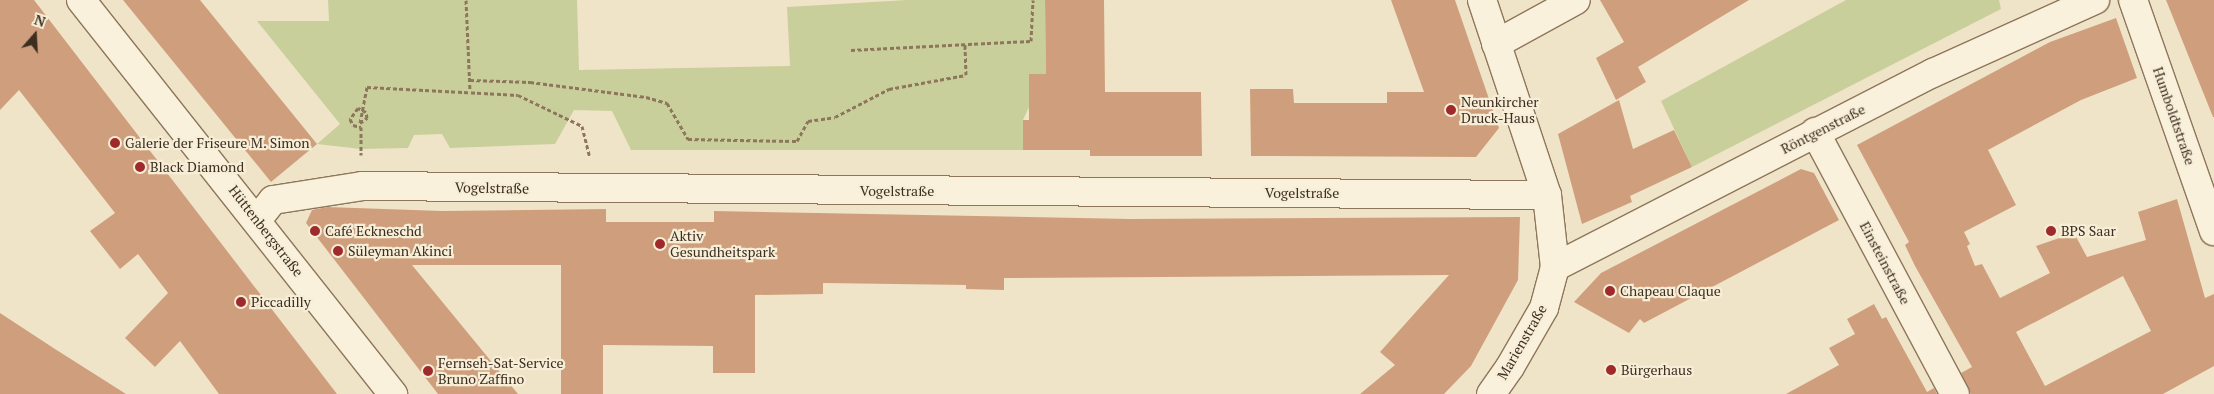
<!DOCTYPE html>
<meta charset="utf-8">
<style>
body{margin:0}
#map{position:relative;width:2214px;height:394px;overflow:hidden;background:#f0e4c8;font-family:"PT Serif",serif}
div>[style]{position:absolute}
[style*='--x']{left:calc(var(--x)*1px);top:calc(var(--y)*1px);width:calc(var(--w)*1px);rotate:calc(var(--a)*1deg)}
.green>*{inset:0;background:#c9cf9b}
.building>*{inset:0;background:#cf9f7d}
.path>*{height:3px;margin-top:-1.5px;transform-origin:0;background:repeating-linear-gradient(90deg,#8d765c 0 4px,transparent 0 6.5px)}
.roads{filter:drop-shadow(1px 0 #8d765c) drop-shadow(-1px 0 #8d765c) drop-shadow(0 1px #8d765c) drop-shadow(0 -1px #8d765c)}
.minor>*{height:28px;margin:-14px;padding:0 14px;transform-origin:14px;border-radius:14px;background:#faf1dc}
.dots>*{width:14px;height:14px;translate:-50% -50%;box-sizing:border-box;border:2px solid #f7eed8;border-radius:50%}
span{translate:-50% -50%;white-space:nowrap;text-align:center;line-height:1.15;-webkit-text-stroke:4.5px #f7eed8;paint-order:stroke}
.poi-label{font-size:14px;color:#3d2e20}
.left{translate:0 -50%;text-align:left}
.street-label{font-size:14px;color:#3d2e20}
.north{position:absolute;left:10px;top:10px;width:50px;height:50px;-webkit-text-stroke:4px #f7eed8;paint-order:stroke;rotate:19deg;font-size:14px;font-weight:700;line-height:20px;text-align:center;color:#3d2e20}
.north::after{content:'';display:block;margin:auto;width:18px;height:22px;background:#3d2e20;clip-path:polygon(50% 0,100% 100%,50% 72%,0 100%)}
</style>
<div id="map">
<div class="green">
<div style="clip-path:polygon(328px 0,577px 0,579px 70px,790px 66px,787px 7px,907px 0,1045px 0,1046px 74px,1029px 74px,1029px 107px,1023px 120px,1023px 150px,631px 150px,612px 111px,574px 110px,555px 144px,450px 148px,442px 134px,414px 135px,408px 148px,361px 149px,317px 144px,340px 124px,257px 21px,329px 21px)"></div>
<div style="clip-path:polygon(1846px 0,1999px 0,2001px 9px,1692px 167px,1661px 101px)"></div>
</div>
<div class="building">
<div style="clip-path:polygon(0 0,34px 0,337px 394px,219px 394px,180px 341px,155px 367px,125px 338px,168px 293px,138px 254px,120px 269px,90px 231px,115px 213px,19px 90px,0 110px)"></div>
<div style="clip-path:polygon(123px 0,200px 0,317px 144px,271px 182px)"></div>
<div style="clip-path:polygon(1045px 0,1104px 0,1105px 92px,1201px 92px,1202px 156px,1090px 156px,1090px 150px,1023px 150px,1023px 120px,1029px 120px,1029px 74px,1046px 74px)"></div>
<div style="clip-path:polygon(1391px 0,1455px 0,1499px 128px,1476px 157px,1251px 156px,1250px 89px,1293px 89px,1294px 103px,1387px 103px,1387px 92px,1424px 92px)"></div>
<div style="clip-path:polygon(1600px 0,1749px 0,1638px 67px,1646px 82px,1616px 100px,1596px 58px,1624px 42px)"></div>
<div style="clip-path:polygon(2166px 0,2214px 0,2214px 117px,2213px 117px)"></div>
<div style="clip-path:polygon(evenodd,2116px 18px,2137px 78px,2081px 100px,1988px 150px,2016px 205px,1964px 232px,1970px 244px,1967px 246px,1975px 266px,1982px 264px,2000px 298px,2050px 273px,2036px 246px,2074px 233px,2087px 257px,2146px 240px,2138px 212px,2177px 199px,2205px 298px,2214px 294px,2214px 366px,2163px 394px,1971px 394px,1961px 373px,1972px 367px,1915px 266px,1905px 245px,1909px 242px,1857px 145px,2050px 42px,2116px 18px,2123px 276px,2151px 331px,2045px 386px,2016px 332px,2123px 276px)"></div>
<div style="clip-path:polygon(1619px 100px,1633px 149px,1674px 130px,1692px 167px,1630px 196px,1632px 202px,1582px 224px,1558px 134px)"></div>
<div style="clip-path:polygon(1801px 169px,1814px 173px,1839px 220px,1644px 323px,1640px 319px,1629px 333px,1574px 302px,1601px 273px)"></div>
<div style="clip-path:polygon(327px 207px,442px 211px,606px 209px,606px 222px,714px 222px,714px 211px,1131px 219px,1520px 217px,1518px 280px,1471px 366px,1444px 394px,1360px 394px,1395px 365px,1380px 352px,1449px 275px,1004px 278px,1004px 290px,966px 289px,966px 285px,823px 283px,823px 294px,755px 295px,755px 373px,713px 373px,713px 346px,603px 345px,603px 394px,561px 394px,561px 265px,412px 265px,518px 394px,438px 394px,306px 223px,312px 210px)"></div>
<div style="clip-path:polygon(1874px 304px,1882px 319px,1886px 317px,1927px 392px,1934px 388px,1937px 394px,1786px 394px,1839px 365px,1829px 348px,1855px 334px,1847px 319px)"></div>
<div style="clip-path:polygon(0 313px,55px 349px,126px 394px,0 394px)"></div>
</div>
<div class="path">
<div style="--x:466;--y:0;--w:90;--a:87.5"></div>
<div style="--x:851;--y:50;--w:180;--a:-2.9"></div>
<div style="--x:1031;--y:41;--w:41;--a:-87.2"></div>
<div style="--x:470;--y:80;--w:60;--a:1.9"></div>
<div style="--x:530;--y:82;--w:117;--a:7.4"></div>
<div style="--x:646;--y:97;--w:22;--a:16"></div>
<div style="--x:667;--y:103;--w:42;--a:59.7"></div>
<div style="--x:688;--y:139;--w:109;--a:1.1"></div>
<div style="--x:797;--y:141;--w:23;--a:-61"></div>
<div style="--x:808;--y:121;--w:27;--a:-8"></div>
<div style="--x:835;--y:117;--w:61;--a:-27.4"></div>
<div style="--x:889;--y:89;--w:78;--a:-10.3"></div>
<div style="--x:966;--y:75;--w:31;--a:-92"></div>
<div style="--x:360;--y:123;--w:37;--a:-79"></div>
<div style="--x:367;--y:87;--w:151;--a:3"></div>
<div style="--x:518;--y:95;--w:71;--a:25.8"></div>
<div style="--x:582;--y:126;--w:32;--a:76"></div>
<div style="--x:360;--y:123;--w:9;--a:-36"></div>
<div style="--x:367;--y:118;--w:6;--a:-99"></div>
<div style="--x:366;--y:112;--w:9;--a:-153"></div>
<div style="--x:358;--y:108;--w:14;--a:126"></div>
<div style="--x:350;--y:119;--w:7;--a:63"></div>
<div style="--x:353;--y:125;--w:8;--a:14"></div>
<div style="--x:361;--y:127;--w:28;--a:90"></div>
</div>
<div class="roads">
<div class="minor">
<div style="--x:81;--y:0;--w:503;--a:51.63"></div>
<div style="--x:1482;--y:0;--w:206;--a:71.6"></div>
<div style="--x:1547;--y:195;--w:72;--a:83.7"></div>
<div style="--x:1555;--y:267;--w:42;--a:105"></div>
<div style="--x:1544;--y:308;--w:68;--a:120"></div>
<div style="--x:1510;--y:367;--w:33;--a:125"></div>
<div style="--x:2133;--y:0;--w:245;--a:70.7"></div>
<div style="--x:1496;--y:44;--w:91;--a:-28.8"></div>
<div style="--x:1815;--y:132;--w:297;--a:61.9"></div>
<div style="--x:258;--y:219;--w:24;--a:-52"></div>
<div style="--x:273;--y:200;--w:90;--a:-8.9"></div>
<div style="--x:362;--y:186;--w:1185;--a:0.44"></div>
<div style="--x:1555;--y:267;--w:425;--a:-27.2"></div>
<div style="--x:1933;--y:73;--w:178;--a:-24.3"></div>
</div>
</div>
<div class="dots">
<div style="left:1451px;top:110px;background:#9e2a2b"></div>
<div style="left:115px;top:143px;background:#9e2a2b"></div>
<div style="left:140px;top:167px;background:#9e2a2b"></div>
<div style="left:315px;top:231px;background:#9e2a2b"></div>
<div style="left:2051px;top:231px;background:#9e2a2b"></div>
<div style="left:660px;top:244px;background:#9e2a2b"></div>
<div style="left:338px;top:251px;background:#9e2a2b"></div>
<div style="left:1610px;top:291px;background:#9e2a2b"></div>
<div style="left:241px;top:302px;background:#9e2a2b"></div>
<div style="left:1611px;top:370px;background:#9e2a2b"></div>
<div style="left:428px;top:371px;background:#9e2a2b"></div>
</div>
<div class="poi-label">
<span class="left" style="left:1461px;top:110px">Neunkircher<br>Druck-Haus</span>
<span class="left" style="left:125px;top:143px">Galerie der Friseure M. Simon</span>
<span class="left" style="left:150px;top:167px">Black Diamond</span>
<span class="left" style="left:325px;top:231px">Café Eckneschd</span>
<span class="left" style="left:2061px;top:231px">BPS Saar</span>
<span class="left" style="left:670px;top:244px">Aktiv<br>Gesundheitspark</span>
<span class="left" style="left:348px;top:251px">Süleyman Akinci</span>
<span class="left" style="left:1620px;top:291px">Chapeau Claque</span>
<span class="left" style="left:251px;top:302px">Piccadilly</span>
<span class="left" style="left:438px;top:371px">Fernseh-Sat-Service<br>Bruno Zaffino</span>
<span class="left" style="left:1621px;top:370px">Bürgerhaus</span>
</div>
<div class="street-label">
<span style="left:2174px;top:116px;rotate:71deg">Humboldtstraße</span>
<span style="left:1823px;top:129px;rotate:-27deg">Röntgenstraße</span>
<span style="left:492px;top:188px;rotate:1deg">Vogelstraße</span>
<span style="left:897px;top:191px">Vogelstraße</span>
<span style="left:1302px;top:193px">Vogelstraße</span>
<span style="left:266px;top:231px;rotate:52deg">Hüttenbergstraße</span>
<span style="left:1885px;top:263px;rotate:62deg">Einsteinstraße</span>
<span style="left:1522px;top:342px;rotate:-60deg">Marienstraße</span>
</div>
<div class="north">N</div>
</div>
